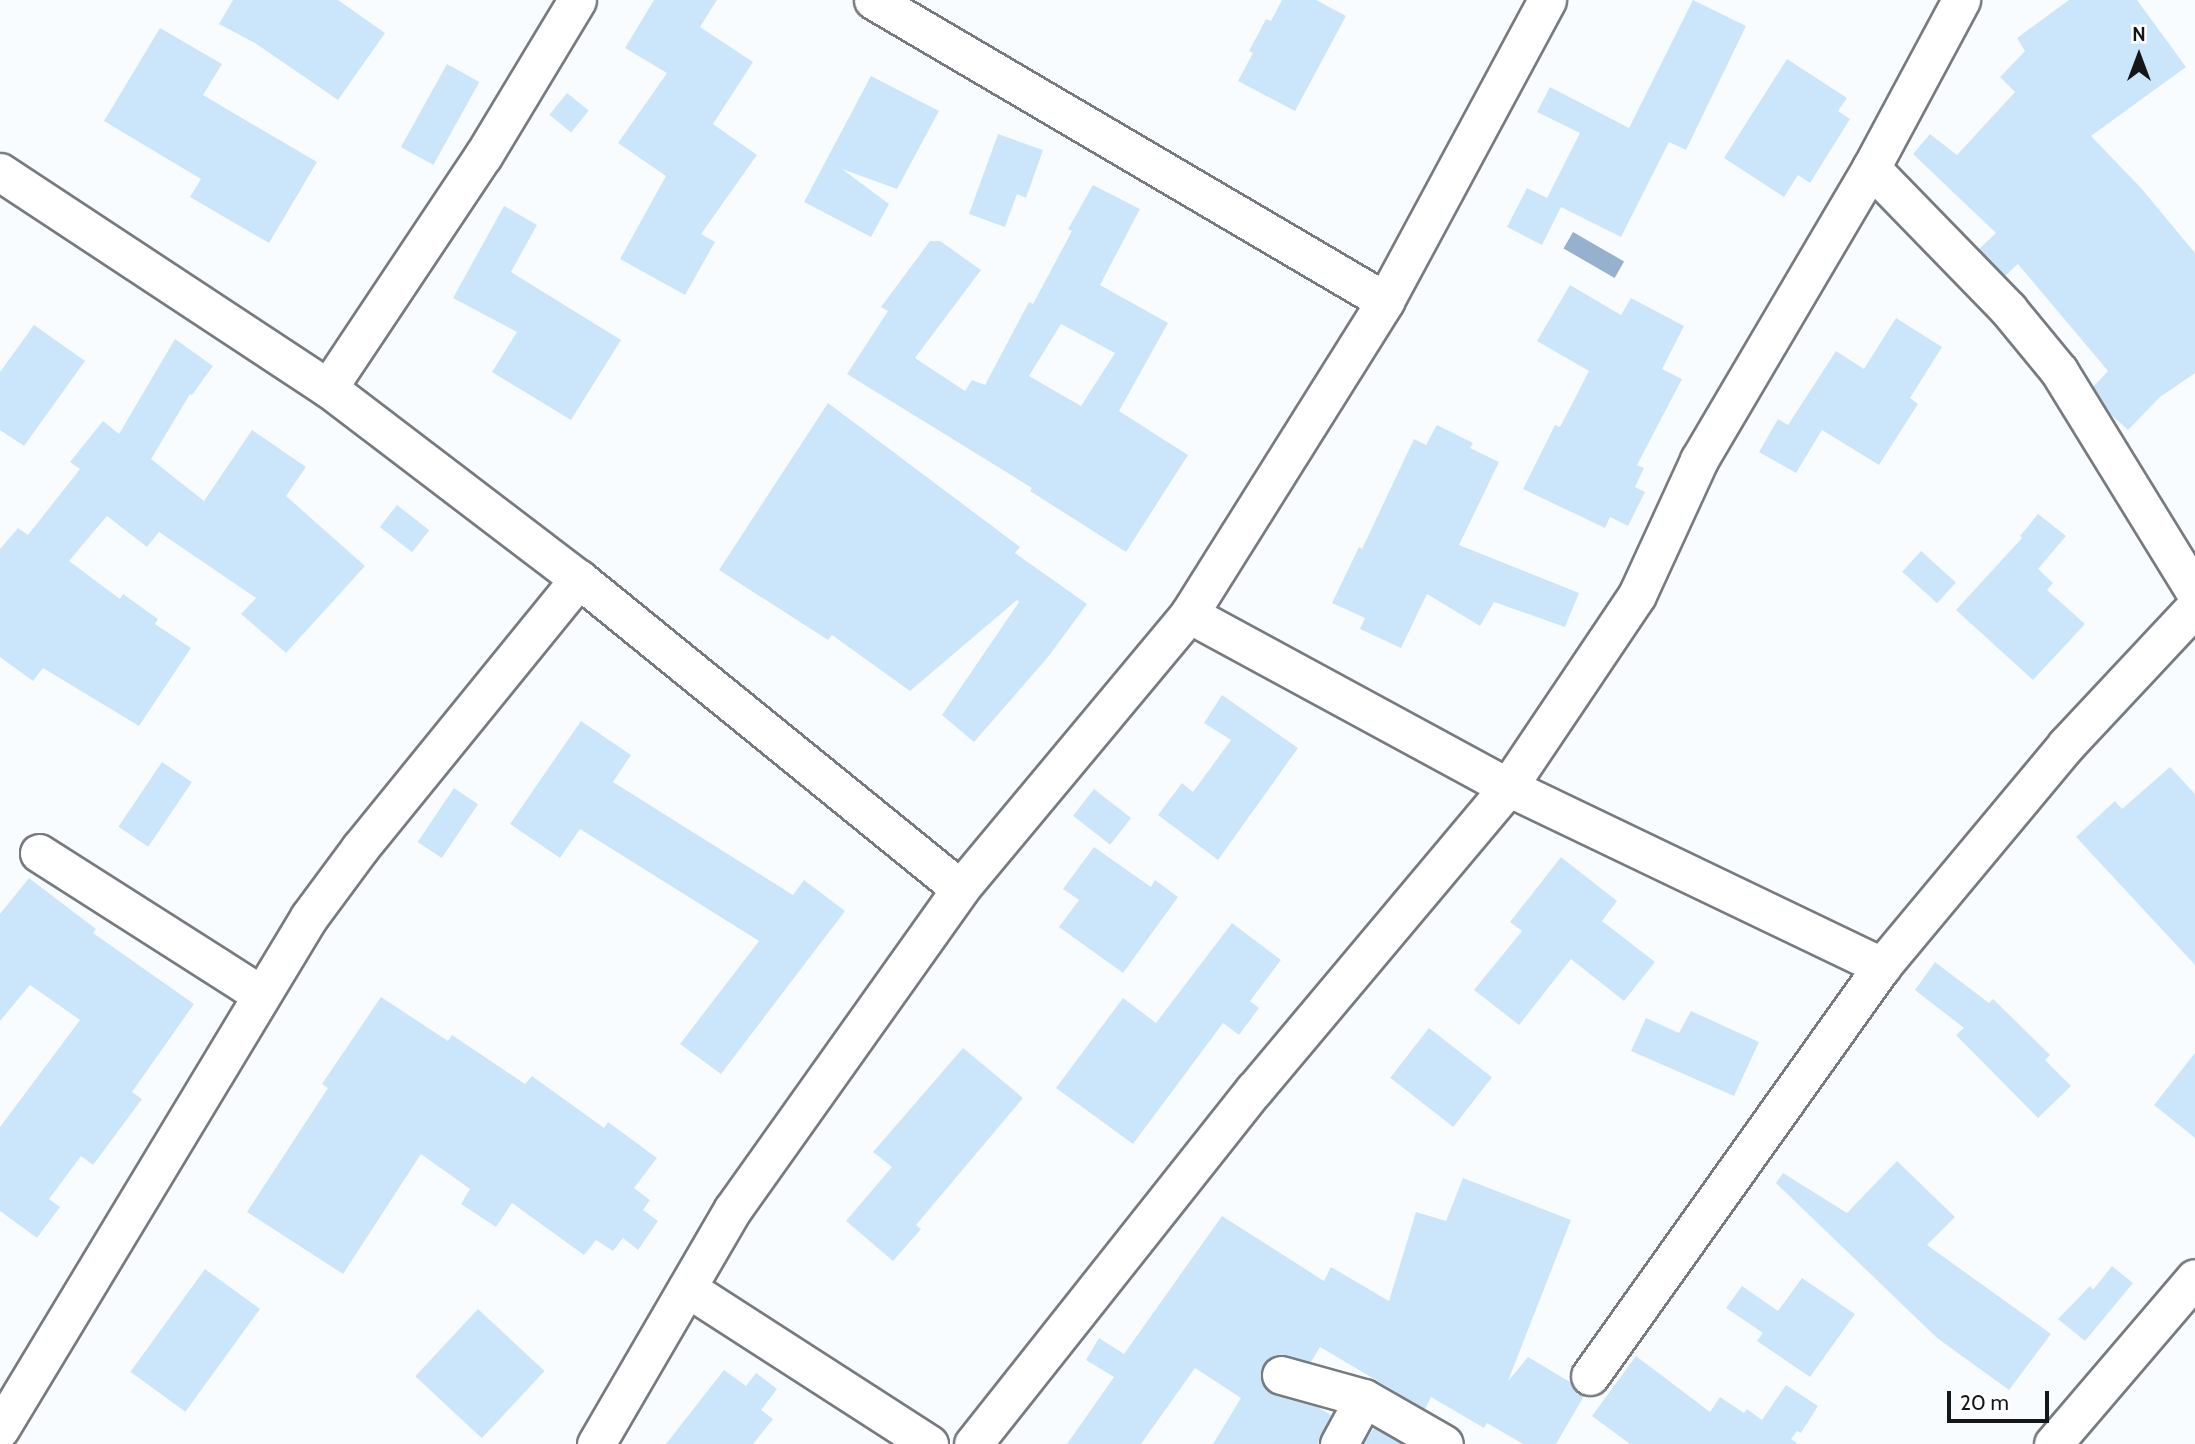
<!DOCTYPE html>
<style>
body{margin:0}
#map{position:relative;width:2195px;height:1444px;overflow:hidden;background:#f9fcff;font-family:Cabin,sans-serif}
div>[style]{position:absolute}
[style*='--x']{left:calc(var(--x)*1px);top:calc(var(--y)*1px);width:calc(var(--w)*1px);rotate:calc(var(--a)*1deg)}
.water>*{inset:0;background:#96b1cd;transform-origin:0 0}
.building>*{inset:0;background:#cbe6fa;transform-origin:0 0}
.roads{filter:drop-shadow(2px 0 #777b7f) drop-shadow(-2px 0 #777b7f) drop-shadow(0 2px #777b7f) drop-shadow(0 -2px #777b7f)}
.minor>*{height:37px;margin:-18.5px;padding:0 18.5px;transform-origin:18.5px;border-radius:18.5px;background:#fff}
span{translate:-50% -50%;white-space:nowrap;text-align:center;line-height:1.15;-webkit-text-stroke:6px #fff;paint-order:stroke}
.north{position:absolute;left:2104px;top:21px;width:70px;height:70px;-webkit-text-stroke:5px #fff;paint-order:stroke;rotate:0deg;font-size:19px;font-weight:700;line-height:28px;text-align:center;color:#141617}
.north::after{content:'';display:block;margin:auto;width:24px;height:32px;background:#141617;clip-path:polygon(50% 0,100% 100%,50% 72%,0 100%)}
.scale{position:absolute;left:1947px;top:1391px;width:102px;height:32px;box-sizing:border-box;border:4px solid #141617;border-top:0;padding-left:9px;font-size:21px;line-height:24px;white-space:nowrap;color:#141617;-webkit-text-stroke:5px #fff;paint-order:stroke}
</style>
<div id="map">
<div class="water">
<div style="left:1573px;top:232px;width:59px;height:19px;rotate:30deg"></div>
</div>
<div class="building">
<div style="clip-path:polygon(233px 0,338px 0,385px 33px,338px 100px,255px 43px,219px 24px)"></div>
<div style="clip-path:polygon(654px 0,717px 0,700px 27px,753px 62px,713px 124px,757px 155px,701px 234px,715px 242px,685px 295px,620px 259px,666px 176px,618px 143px,667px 73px,625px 48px)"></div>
<div style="clip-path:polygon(1282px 0,1316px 0,1346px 16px,1295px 111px,1238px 81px,1253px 53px,1249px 51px,1266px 19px,1271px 21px)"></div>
<div style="clip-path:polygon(1693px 0,1746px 26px,1686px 150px,1669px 142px,1621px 237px,1561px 207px,1542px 245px,1507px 227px,1527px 188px,1547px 198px,1580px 133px,1537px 112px,1550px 87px,1629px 128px)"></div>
<div style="clip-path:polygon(2069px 0,2137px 0,2186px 67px,2091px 136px,2141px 188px,2195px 253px,2195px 373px,2160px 397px,2128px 430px,2109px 413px,2093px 387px,2108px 371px,2018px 264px,2005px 276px,1979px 249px,1996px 233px,1913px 154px,1930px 134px,1957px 155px,2015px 92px,2000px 77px,2025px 51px,2017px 38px)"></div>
<div style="clip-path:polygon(160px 28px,222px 64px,203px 95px,317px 162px,269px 243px,190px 197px,201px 179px,104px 121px)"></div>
<div style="clip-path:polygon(1787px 59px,1847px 98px,1838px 111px,1850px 119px,1810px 183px,1798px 175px,1784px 197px,1724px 158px)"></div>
<div style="left:447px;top:64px;width:37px;height:95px;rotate:29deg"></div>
<div style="clip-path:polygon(871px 76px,939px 111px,897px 189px,842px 169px,889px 204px,871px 237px,804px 202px)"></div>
<div style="left:567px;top:93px;width:28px;height:28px;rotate:39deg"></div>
<div style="clip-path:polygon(998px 134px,1043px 150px,1026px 198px,1017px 194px,1005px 227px,969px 214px)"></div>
<div style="clip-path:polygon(evenodd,1093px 185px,1140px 209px,1100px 285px,1168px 323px,1119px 411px,1188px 455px,1126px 552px,1030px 491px,1032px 488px,847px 374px,888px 311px,881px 307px,930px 241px,940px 241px,981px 270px,915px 358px,965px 391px,972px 380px,985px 385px,1029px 302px,1033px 304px,1072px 231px,1068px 229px,1093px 185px,1061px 324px,1115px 353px,1081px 406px,1029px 376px,1061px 324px)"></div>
<div style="clip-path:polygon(504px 206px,537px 225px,511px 272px,621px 340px,571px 420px,492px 372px,517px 332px,453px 298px)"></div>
<div style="clip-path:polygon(1570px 285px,1621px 315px,1631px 298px,1684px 326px,1662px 369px,1682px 379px,1637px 465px,1644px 468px,1635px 487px,1645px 492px,1628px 526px,1610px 517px,1605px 528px,1523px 489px,1555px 425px,1560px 427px,1589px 371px,1537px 341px)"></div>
<div style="clip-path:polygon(1896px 318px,1942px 347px,1910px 398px,1918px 404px,1879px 465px,1822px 430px,1796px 473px,1759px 452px,1778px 419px,1788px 425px,1836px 351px,1864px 369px)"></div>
<div style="clip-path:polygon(34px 325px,85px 361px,24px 446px,0 430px,0 372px)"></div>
<div style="clip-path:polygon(175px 339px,213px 366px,192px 395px,190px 394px,151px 459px,204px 501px,252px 430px,306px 467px,286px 496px,365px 566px,286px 653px,241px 614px,256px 598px,159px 532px,147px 547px,107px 516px,69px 561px,120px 599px,123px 594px,158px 619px,155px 624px,191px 648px,139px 726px,43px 668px,33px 681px,0 657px,0 549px,18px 528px,28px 535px,80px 469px,70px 462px,103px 421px,119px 434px)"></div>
<div style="clip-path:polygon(828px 403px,1020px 547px,1015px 553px,1087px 604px,1048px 657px,974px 742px,942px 715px,1019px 602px,1017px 600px,910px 691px,832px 635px,828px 640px,719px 570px)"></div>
<div style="clip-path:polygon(1437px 425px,1473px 443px,1470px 448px,1499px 462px,1459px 545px,1579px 593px,1565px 627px,1494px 602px,1480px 626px,1427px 594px,1401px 648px,1360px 629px,1365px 618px,1332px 603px,1359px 547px,1362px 549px,1414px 439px,1426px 445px)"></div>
<div style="left:397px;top:505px;width:41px;height:28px;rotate:38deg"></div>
<div style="clip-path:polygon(2038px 514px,2066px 536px,2038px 569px,2053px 583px,2047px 590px,2085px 624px,2033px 680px,1956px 610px,2022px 538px,2020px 536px)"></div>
<div style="left:1921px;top:551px;width:47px;height:28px;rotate:42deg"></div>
<div style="clip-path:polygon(1222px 695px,1298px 748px,1218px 860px,1158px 815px,1182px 783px,1193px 792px,1231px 740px,1204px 723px)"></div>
<div style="clip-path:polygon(581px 721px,631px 755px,613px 782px,793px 895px,804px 880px,845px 911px,721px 1074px,680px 1044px,759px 941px,580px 829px,560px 858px,510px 824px)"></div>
<div style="left:162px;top:762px;width:36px;height:78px;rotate:34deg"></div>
<div style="clip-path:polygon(2170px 767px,2195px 794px,2195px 965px,2076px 837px,2115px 801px,2122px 809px)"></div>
<div style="left:454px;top:788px;width:29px;height:65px;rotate:34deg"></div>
<div style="left:1094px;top:789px;width:47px;height:34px;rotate:38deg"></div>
<div style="clip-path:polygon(1094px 847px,1151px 887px,1155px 880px,1178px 897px,1123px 973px,1059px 927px,1079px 900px,1063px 889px)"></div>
<div style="clip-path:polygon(1561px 857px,1617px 901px,1602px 921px,1655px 962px,1624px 1001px,1571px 959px,1519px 1025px,1474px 990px,1522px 931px,1510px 922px)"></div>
<div style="clip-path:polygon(29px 878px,96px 929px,93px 933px,194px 1004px,132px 1092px,142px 1099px,93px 1165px,81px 1156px,49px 1199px,60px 1207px,37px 1238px,0 1211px,0 1127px,80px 1020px,30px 985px,0 1021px,0 914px)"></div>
<div style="clip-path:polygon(1232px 923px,1281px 960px,1250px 1001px,1259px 1008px,1239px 1035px,1223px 1023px,1133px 1144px,1056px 1088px,1123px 998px,1156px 1023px)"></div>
<div style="clip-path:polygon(1935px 962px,1989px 1003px,1993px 999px,2050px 1055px,2045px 1060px,2071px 1086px,2038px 1118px,1956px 1035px,1964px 1028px,1915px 990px)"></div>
<div style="clip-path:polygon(381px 997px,448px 1041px,452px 1035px,525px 1084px,532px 1076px,604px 1128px,608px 1122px,657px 1158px,634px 1188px,650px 1200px,643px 1210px,658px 1221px,638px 1250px,623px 1238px,613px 1251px,596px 1240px,584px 1255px,512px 1203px,496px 1227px,461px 1204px,470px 1189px,421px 1154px,343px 1274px,247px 1212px,328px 1088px,322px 1084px)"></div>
<div style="clip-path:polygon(1691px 1011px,1759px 1042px,1734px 1096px,1631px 1051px,1646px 1018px,1679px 1033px)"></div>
<div style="left:1429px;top:1028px;width:80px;height:63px;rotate:38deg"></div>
<div style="clip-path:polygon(963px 1048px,1023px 1098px,916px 1225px,921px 1229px,893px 1261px,846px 1221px,892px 1167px,873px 1152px)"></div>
<div style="clip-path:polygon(2195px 1053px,2195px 1138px,2154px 1105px)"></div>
<div style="clip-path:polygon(1897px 1161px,1955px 1217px,1927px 1245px,2051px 1334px,2009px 1390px,1937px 1338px,1776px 1183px,1783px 1173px,1847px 1213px)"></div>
<div style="clip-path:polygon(1463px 1178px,1571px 1220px,1508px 1381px,1528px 1357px,1570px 1382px,1577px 1393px,1584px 1396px,1556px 1444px,1523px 1444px,1487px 1423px,1484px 1428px,1431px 1397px,1425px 1409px,1320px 1347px,1311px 1362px,1276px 1355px,1267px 1360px,1261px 1370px,1261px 1381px,1267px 1390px,1316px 1406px,1331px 1415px,1318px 1444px,1213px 1444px,1241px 1398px,1195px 1368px,1141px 1444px,1067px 1444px,1114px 1377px,1086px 1360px,1099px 1338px,1124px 1354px,1222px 1216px,1324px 1281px,1331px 1267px,1389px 1301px,1416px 1212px,1446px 1221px)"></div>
<div style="clip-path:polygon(2112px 1266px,2133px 1283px,2085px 1341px,2058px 1319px,2090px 1286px,2093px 1290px)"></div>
<div style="left:205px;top:1269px;width:68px;height:127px;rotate:36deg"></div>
<div style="clip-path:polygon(1802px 1278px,1855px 1314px,1810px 1377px,1757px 1341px,1763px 1333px,1726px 1308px,1742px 1286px,1778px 1311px)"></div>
<div style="left:478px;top:1309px;width:91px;height:92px;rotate:43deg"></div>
<div style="clip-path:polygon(1636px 1356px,1710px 1412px,1720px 1397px,1744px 1413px,1747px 1409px,1762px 1420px,1786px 1385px,1818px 1406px,1801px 1433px,1797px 1431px,1791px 1439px,1798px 1444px,1630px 1444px,1592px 1416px)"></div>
<div style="clip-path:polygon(724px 1370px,746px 1386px,756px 1373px,777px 1389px,761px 1410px,773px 1419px,753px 1444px,666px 1444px)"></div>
<div style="clip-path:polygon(1374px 1428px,1402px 1444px,1363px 1444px)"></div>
</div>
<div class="roads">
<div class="minor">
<div style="--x:873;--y:0;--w:594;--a:30.45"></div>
<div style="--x:1871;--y:168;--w:197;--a:45.8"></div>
<div style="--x:2008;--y:309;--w:80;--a:50.6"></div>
<div style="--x:2059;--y:371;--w:259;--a:58.4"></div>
<div style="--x:0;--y:172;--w:393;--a:33.4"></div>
<div style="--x:328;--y:388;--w:315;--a:37.3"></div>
<div style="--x:579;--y:579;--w:491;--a:39.1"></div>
<div style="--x:328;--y:388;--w:279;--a:-56.3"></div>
<div style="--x:483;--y:156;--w:182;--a:-58.9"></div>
<div style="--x:1189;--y:614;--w:363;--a:28.5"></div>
<div style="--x:1508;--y:787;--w:415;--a:25.6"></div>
<div style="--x:39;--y:853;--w:262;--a:32.5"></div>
<div style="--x:687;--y:1288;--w:288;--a:32.8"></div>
<div style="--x:1281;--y:1375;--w:86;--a:15.5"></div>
<div style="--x:1364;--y:1398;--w:92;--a:29.9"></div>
<div style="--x:1590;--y:1376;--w:503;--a:-54.54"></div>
<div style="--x:1882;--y:966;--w:288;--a:-50.2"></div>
<div style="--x:2066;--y:745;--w:189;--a:-46.9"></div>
<div style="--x:0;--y:1429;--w:598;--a:-58.89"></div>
<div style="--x:309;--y:917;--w:86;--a:-53.5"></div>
<div style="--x:360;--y:848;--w:347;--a:-50.9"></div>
<div style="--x:596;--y:1444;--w:272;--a:-59.8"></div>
<div style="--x:733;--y:1209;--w:392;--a:-54.6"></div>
<div style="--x:960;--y:889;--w:358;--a:-50.2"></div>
<div style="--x:1189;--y:614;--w:369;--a:-57.9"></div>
<div style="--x:1385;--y:301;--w:342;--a:-61.7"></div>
<div style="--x:973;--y:1444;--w:452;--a:-51.6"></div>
<div style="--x:1254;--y:1090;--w:395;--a:-50"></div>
<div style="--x:1508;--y:787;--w:231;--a:-56.1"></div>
<div style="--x:1637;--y:595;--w:149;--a:-65.3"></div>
<div style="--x:1699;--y:460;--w:339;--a:-59.5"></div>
<div style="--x:1871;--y:168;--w:191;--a:-61.8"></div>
<div style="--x:1339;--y:1444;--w:52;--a:-61.5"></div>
<div style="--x:2053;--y:1444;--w:218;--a:-49.5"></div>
</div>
</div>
<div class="north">N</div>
<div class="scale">20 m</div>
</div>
